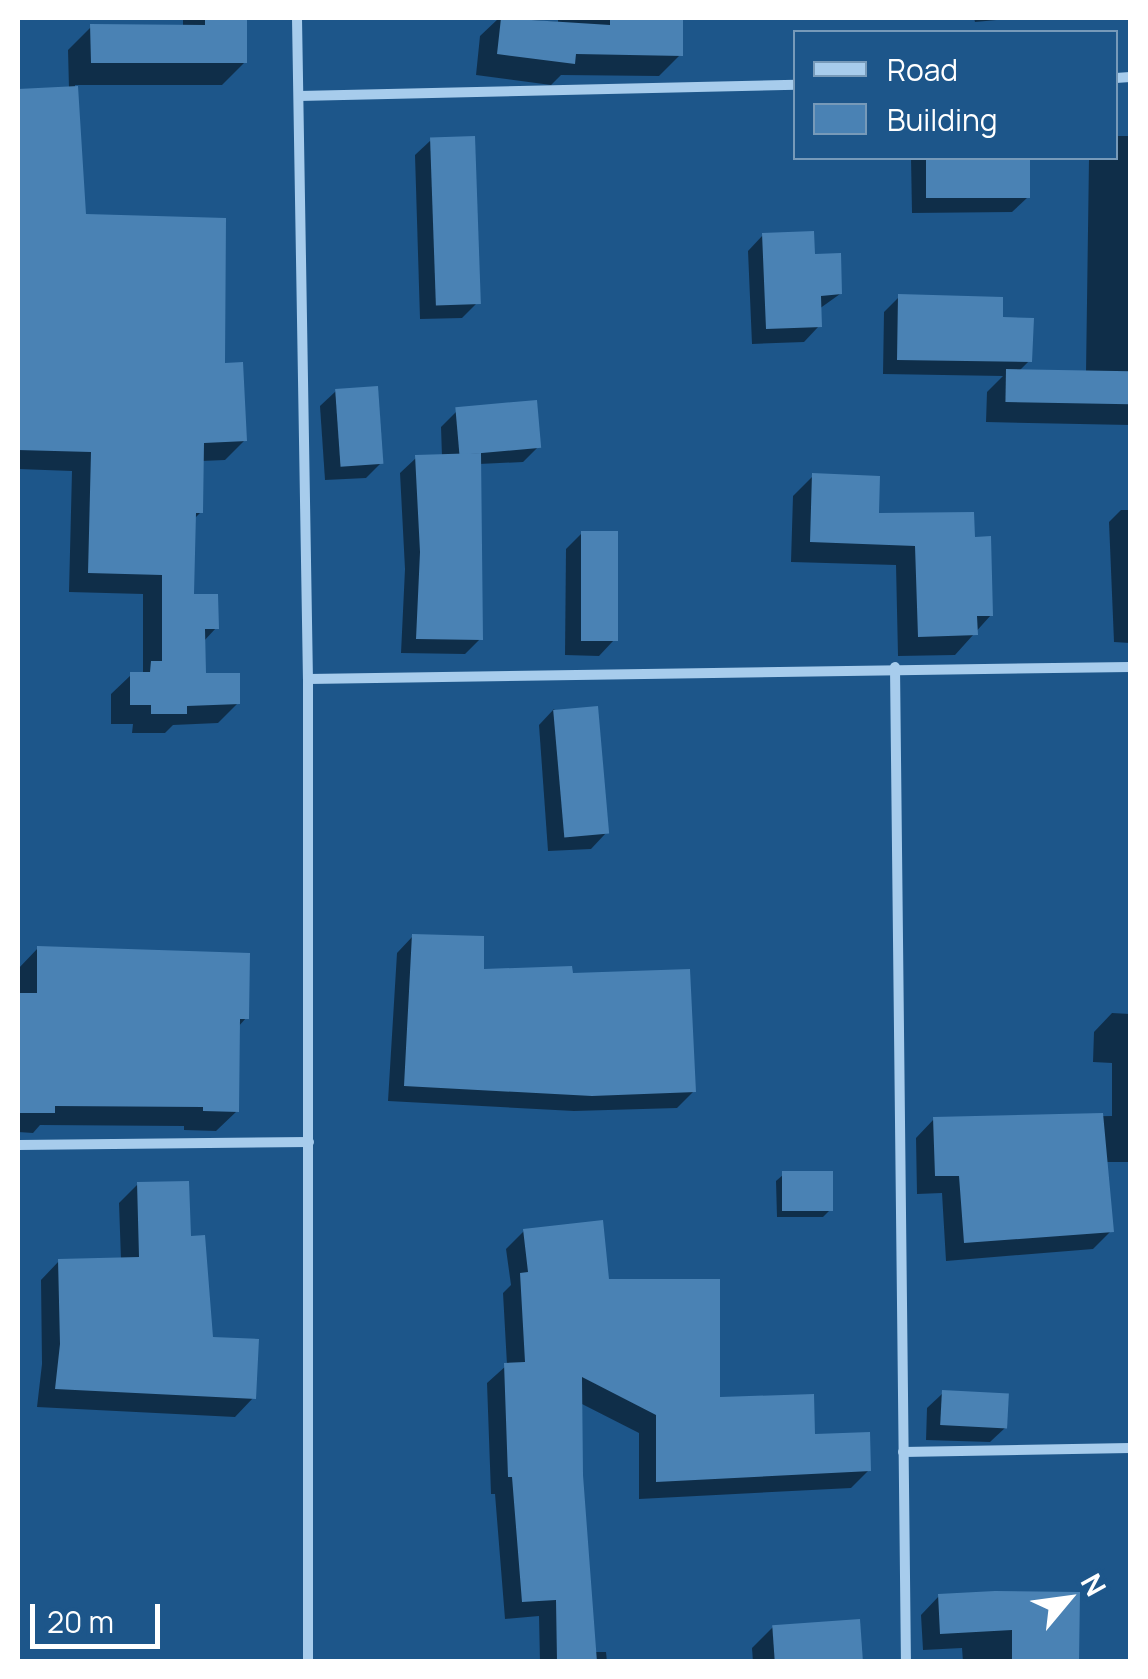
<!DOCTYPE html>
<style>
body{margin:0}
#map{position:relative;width:1148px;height:1679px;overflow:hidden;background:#1d568a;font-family:Manrope,sans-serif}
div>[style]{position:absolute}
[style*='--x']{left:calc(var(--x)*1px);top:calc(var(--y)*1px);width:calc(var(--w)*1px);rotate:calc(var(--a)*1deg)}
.shadow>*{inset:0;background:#0007}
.building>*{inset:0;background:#4a82b4;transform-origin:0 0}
.street>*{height:10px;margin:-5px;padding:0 5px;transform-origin:5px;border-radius:5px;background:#a7ccec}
span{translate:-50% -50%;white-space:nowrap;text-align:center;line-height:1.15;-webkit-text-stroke:8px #1d568a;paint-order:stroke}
.frame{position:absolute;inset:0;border:20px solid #fff;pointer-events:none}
.legend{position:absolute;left:793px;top:30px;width:325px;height:130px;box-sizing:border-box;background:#1d568a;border:2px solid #779ab9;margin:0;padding:12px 18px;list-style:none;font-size:30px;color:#fff}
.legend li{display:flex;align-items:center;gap:20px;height:50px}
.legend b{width:50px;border:2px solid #779ab9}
.north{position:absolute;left:1018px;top:1549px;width:100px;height:100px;-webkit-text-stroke:8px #1d568a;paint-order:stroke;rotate:61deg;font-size:28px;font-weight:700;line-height:40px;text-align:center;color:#fff}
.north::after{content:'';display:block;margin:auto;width:35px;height:45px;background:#fff;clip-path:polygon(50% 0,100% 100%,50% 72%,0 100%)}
.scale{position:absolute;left:30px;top:1604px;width:130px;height:45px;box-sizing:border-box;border:5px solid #fff;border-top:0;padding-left:12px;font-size:30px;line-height:35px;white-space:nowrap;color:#fff;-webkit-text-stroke:8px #1d568a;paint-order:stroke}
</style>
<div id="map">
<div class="shadow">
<div style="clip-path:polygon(183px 18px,245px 18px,245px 62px,222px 85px,75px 85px,83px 216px,222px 365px,245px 440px,225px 460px,201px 461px,201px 512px,193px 520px,192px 596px,216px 628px,203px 642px,203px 675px,238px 703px,218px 723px,173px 725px,165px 733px,132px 733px,133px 724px,111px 724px,111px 694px,131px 675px,143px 672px,143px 594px,69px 592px,72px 471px,18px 469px,18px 92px,69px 89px,68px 50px,91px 27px,183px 27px)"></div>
<div style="clip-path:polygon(499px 18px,558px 22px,558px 18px,681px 18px,680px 55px,659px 76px,561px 75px,551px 85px,476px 75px,480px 36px)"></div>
<div style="clip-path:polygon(974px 18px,1018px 18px,975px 22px)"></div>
<div style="clip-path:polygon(1116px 136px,1130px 136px,1130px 425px,986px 422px,987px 392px,1003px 376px,883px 374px,884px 312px,899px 297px,1000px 319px,1029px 361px,1018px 372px,1086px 373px,1089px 158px,1116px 158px)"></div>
<div style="clip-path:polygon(431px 140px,477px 303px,462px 318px,420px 319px,415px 155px)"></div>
<div style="clip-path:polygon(911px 158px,1025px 158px,1028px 197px,1012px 212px,912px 213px)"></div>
<div style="clip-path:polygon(763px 235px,813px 257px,840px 294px,819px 309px,819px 326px,804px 342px,752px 344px,748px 251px)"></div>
<div style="clip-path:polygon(336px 391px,381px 463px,366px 478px,325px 480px,320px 406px)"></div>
<div style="clip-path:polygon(457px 411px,538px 447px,523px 462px,479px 464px,480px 639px,465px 654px,401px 653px,405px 569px,400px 473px,416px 458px,442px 457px,441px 427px)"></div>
<div style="clip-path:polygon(813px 476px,876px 516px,973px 539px,991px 615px,955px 655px,898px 656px,896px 565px,791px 562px,793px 496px)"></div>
<div style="clip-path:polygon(1121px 510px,1130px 510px,1130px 643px,1114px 642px,1109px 522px)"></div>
<div style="clip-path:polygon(582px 533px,614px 640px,599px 656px,565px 655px,566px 549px)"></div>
<div style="clip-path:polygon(554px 709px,606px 833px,591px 849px,548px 851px,539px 725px)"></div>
<div style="clip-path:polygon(413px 936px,481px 972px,570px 976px,694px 1091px,677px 1108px,574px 1111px,388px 1101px,397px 953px)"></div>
<div style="clip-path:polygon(38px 948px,246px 1018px,238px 1027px,237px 1111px,216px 1131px,184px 1130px,184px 1126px,40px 1125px,33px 1133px,18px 1132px,18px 969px)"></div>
<div style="clip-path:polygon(1112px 1013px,1130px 1014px,1130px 1162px,1105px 1162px,1111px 1231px,1093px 1249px,946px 1261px,942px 1193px,917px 1194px,916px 1138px,934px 1119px,1112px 1116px,1112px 1063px,1093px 1062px,1094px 1032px)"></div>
<div style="clip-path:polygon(784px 1174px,831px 1209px,823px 1217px,777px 1217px,776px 1181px)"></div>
<div style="clip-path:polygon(138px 1184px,211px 1340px,253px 1398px,235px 1417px,37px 1407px,42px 1364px,41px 1280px,59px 1261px,121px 1260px,119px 1203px)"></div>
<div style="clip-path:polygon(524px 1231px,607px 1281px,718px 1399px,813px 1436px,869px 1470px,851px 1488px,639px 1499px,639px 1433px,580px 1403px,580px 1475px,594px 1652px,606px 1652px,607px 1662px,540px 1662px,539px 1616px,505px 1619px,495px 1494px,491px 1494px,487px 1383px,507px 1365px,503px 1293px,511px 1285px,506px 1249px)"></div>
<div style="clip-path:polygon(943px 1393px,1006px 1427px,990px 1442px,926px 1440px,927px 1408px)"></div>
<div style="clip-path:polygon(1078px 1595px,1077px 1662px,963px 1662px,962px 1648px,923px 1650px,921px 1615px,939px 1596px)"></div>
<div style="clip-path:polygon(773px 1627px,860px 1662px,753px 1662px,752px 1648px)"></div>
</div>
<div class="building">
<div style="clip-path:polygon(205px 18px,247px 18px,247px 63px,91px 63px,90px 24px,205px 25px)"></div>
<div style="clip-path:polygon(501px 18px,610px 25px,610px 18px,683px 18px,683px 56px,576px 54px,575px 64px,497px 54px)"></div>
<div style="clip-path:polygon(78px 86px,86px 214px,226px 218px,225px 363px,243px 362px,247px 441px,204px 443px,203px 513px,196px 513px,194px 594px,218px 594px,219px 629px,205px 629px,206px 673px,240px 673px,240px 704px,187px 706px,187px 714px,151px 714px,151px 705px,130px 705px,130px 672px,150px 672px,151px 661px,162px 661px,162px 575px,88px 573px,91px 452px,18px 450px,18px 89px)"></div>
<div style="left:475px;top:136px;width:168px;height:45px;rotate:88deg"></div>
<div style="left:926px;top:158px;width:104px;height:40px"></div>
<div style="clip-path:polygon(814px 231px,815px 254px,841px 253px,842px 294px,821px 296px,822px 327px,766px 329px,762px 233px)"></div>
<div style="clip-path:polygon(898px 294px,1003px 297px,1003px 317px,1034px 318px,1032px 362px,897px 360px)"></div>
<div style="left:1006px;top:369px;width:124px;height:33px;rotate:1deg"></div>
<div style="left:378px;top:386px;width:78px;height:43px;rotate:86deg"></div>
<div style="left:537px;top:400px;width:48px;height:82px;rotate:85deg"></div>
<div style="clip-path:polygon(481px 453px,483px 640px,416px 639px,420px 552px,415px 455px)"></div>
<div style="clip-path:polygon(812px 473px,880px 476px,879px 513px,974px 512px,975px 537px,991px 536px,993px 616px,977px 616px,978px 635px,918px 637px,915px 546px,810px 542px)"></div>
<div style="left:581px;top:531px;width:37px;height:110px"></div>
<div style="left:598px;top:706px;width:128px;height:45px;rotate:85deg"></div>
<div style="clip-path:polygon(412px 934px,484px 936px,484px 969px,572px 966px,573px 973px,690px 969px,696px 1092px,592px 1096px,404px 1086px)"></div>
<div style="clip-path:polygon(37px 946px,250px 953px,249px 1019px,240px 1019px,239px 1112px,203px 1111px,203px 1107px,55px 1106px,55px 1113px,18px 1113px,18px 993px,37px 993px)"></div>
<div style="clip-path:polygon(1103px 1113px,1114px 1232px,964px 1243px,959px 1176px,935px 1176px,933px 1117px)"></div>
<div style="left:782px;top:1171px;width:51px;height:40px"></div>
<div style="clip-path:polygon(189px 1181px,191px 1236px,205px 1235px,213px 1337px,259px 1339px,256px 1399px,55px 1389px,60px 1344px,58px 1259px,139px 1257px,137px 1182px)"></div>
<div style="clip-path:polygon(603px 1220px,609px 1279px,720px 1279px,720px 1397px,814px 1394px,815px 1434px,870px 1432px,871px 1471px,656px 1482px,656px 1415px,582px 1377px,583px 1475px,597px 1662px,557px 1662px,556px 1600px,522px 1602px,512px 1477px,508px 1477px,504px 1363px,525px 1362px,520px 1273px,528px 1272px,523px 1229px)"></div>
<div style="left:942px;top:1390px;width:67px;height:35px;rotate:3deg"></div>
<div style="clip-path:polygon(995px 1591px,1080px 1592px,1079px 1662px,1012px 1662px,1012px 1630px,940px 1634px,938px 1594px)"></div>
<div style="left:860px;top:1619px;width:43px;height:88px;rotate:86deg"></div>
</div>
<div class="street">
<div style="--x:297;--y:18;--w:661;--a:89.05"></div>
<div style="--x:308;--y:679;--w:983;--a:90"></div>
<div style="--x:1116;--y:78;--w:14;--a:-4"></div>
<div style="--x:299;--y:96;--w:497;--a:-1.3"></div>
<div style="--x:895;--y:667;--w:995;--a:89.37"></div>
<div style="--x:308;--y:679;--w:822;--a:-0.84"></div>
<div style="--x:18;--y:1145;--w:291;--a:-0.6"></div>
<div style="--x:903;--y:1452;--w:227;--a:-1"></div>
</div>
<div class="frame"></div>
<ul class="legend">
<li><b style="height:12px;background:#a7ccec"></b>Road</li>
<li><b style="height:28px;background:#4a82b4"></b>Building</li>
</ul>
<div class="north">N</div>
<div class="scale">20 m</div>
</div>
